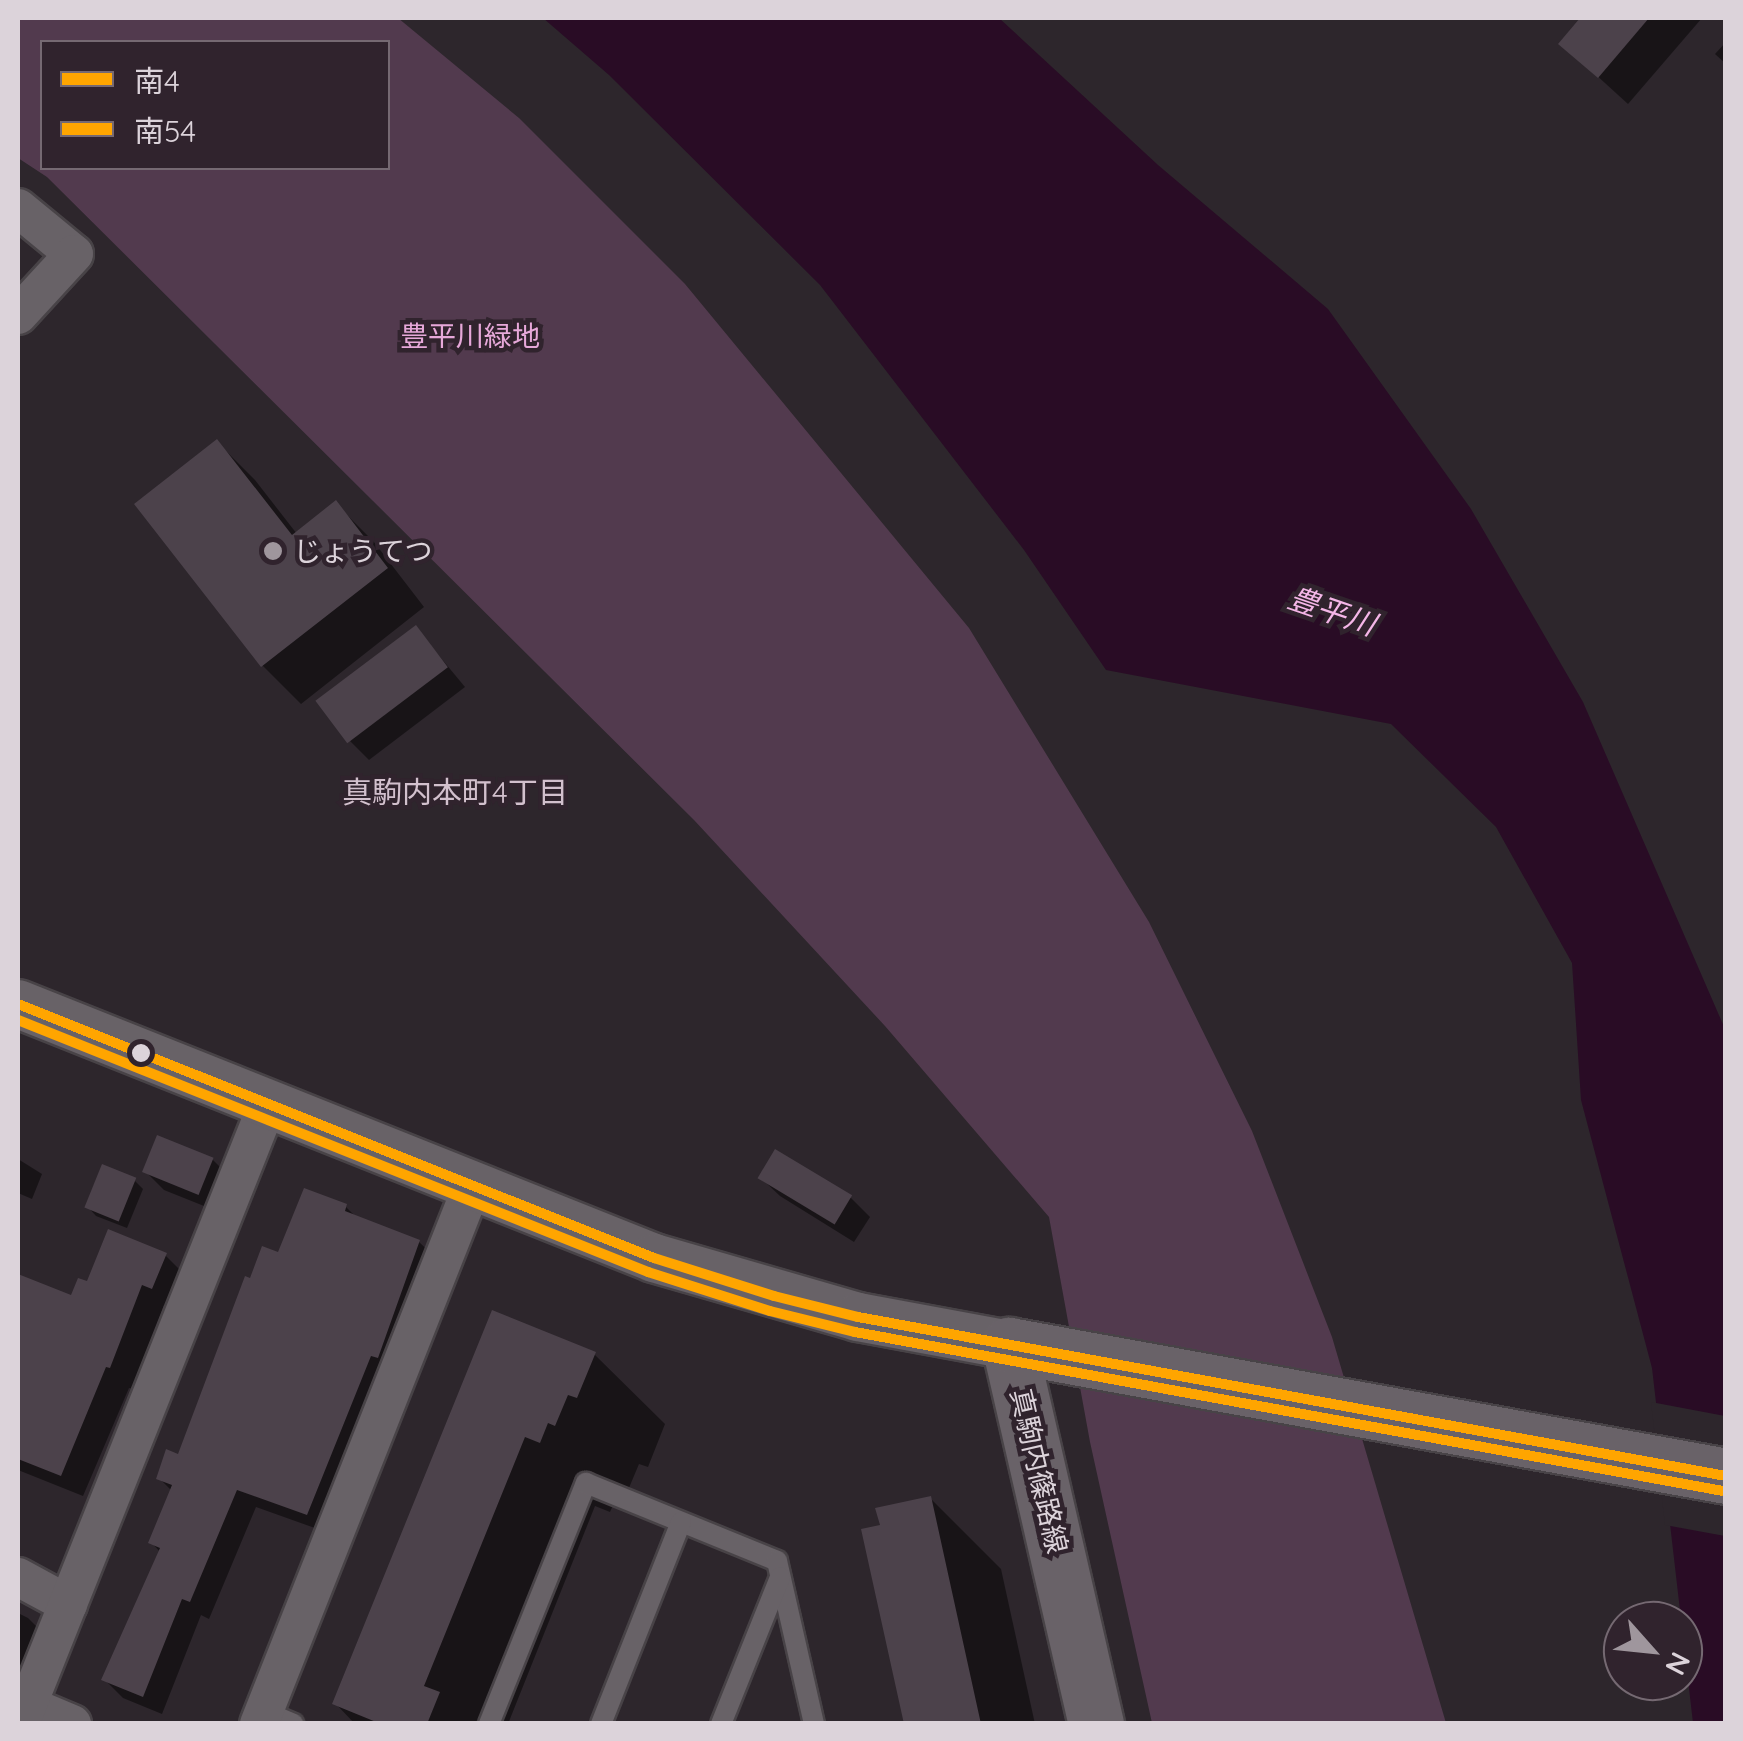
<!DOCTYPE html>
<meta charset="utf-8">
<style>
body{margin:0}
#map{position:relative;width:1743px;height:1741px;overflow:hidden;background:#2d262c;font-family:Quicksand,"Noto Sans JP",sans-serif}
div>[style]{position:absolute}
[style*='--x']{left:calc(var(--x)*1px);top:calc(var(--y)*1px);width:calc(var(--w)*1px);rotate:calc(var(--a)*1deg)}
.green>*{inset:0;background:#523a4e}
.water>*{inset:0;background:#290c25}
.pier>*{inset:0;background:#2d262c}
.shadow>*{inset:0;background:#0007}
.building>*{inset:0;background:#4c424b;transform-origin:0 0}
.roads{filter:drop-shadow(2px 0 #484347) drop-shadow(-2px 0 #484347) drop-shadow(0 2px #484347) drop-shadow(0 -2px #484347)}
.service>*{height:20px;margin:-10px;padding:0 10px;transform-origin:10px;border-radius:10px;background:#686267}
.minor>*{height:38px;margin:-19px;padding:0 19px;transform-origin:19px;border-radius:19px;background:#686267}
.tertiary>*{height:48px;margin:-24px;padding:0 24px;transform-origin:24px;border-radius:24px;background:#686267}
.primary>*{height:55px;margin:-27.5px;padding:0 27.5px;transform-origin:27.5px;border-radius:27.5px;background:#696268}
.bus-1>*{height:10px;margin:-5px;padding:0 5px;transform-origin:5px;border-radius:5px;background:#ffa500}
.bus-2>*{height:10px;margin:-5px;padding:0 5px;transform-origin:5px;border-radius:5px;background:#ffa500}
.dots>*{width:28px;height:28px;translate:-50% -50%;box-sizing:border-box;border:5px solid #30232d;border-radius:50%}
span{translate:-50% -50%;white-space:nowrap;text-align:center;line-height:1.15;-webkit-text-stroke:9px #30232d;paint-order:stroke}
.park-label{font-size:28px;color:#e6a8d9}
.poi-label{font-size:28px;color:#dcd3da}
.left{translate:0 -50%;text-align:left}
.street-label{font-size:28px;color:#dcd3da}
.water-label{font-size:30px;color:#f4b6e7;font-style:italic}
.neighbourhood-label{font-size:30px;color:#d2c0cd}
.frame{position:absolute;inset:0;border:20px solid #dcd3da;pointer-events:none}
.legend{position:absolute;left:40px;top:40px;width:350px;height:130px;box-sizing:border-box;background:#30232d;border:2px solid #756972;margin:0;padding:12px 18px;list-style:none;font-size:30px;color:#dcd3da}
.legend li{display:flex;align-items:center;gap:20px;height:50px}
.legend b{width:50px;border:2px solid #756972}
.north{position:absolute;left:1603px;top:1601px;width:100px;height:100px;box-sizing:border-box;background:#30232d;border:2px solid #756972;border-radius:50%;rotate:117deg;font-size:28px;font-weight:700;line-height:40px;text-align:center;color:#dcd3da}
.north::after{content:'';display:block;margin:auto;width:35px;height:45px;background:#9f969d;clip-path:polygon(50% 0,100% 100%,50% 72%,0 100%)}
</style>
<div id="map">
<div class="green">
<div style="clip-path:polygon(evenodd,18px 18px,398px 18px,519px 118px,685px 284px,969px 628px,1149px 922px,1252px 1131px,1332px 1337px,1446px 1723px,1152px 1723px,1090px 1442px,1049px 1217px,885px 1026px,694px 820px,47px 177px,18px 158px,18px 18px,42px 42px,388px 42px,388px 168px,42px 168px,42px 42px)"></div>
</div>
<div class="water">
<div style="clip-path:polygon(543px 18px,999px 18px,1158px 165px,1328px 309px,1471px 509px,1583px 702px,1725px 1029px,1725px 1723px,1693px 1723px,1652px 1368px,1581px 1100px,1572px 963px,1496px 827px,1391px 724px,1106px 670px,1024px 550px,820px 285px,609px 75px)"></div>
</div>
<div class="pier">
<div style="clip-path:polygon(1651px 1402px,1725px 1416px,1725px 1536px,1665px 1525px)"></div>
</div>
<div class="shadow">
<div style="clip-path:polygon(1583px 18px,1702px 18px,1628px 104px,1561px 43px)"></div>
<div style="clip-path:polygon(1726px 42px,1726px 64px,1715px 54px)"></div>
<div style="clip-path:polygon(217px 442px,255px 480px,297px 534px,336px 504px,374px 542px,424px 607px,301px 704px,263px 666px,137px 505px)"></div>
<div style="clip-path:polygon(416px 628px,465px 687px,369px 760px,350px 741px)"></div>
<div style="clip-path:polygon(18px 1159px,42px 1174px,32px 1199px,18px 1193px)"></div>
<div style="clip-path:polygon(213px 1160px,232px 1179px,219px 1212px,164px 1190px,145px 1171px)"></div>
<div style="clip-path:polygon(760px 1177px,851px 1198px,870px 1217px,854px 1242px,780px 1196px)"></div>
<div style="clip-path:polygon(134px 1180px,143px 1189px,127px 1228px,96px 1216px,88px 1207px)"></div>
<div style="clip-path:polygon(346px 1207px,358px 1219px,419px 1242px,438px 1260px,326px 1532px,256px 1507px,209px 1619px,201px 1615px,162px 1714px,123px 1698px,104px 1679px,161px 1553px,151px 1542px,172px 1491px,159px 1478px,180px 1457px,251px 1281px)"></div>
<div style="clip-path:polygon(165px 1255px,187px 1277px,174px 1309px,164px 1305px,133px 1389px,129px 1388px,83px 1496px,18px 1470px,18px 1276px,73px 1298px,88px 1284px)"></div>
<div style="clip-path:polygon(493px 1313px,594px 1354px,665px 1424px,648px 1467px,639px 1464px,626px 1495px,619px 1492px,610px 1512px,595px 1506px,508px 1724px,355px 1724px,335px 1703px)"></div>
<div style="clip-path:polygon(930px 1498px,1001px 1569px,1035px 1724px,907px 1724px,883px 1527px)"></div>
<div style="clip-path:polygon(18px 1613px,28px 1618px,52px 1642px,18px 1724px)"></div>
</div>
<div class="building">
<div style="clip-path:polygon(1580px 18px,1649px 18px,1598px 78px,1558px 44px)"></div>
<div style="clip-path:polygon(217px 439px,292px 535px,336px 500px,388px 568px,261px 667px,134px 504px)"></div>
<div style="left:416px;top:625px;width:53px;height:126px;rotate:53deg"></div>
<div style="left:157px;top:1135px;width:61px;height:40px;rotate:22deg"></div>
<div style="left:775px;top:1149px;width:90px;height:34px;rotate:31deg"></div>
<div style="left:102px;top:1164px;width:37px;height:47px;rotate:22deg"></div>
<div style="clip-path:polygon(304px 1188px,347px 1204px,345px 1211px,420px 1240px,378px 1358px,371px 1356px,307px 1515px,237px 1490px,190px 1602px,182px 1599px,143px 1697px,101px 1680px,160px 1548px,148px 1543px,172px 1485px,156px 1479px,166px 1449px,178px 1454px,245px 1276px,250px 1278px,262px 1246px,278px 1252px)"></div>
<div style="clip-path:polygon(108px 1229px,167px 1253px,152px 1289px,142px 1285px,110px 1368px,106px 1367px,61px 1476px,18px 1459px,18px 1274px,71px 1295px,78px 1278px,87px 1281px)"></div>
<div style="clip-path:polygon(492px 1310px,596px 1352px,577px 1398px,568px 1395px,555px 1426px,548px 1423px,540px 1443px,525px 1437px,424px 1686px,440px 1692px,427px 1724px,381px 1724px,332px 1704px)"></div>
<div style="clip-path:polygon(931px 1496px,981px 1724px,904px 1724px,861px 1529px,880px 1525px,875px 1508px)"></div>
</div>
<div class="roads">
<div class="service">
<div style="--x:263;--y:1711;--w:33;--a:23"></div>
<div style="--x:489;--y:1724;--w:260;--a:-68.1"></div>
<div style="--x:586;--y:1483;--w:206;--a:22.2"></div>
<div style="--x:777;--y:1561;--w:167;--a:77.2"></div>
<div style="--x:601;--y:1724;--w:217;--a:-68.4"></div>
<div style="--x:721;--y:1724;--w:158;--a:-68.1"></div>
</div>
<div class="minor">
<div style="--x:18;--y:208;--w:72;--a:39.4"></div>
<div style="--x:74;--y:254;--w:83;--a:132.6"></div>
<div style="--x:18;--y:1577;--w:57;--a:28.4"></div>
<div style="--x:27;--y:1705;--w:49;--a:22.9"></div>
<div style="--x:20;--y:1724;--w:669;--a:-68.23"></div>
<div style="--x:259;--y:1724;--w:581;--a:-68.38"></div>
</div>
<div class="tertiary">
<div style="--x:18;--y:1004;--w:685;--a:21.77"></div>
<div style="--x:654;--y:1258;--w:212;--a:16.1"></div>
<div style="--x:858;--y:1317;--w:154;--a:10.5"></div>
</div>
<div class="primary">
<div style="--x:1096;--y:1724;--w:389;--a:-102.9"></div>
<div style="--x:1009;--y:1345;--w:729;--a:10.35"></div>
</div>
</div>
<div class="bus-1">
<div style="--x:18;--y:1004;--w:685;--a:21.77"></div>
<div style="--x:654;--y:1258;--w:126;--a:17.6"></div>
<div style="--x:774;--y:1296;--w:87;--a:14"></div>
<div style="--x:858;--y:1317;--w:882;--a:10.38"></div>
</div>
<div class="bus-2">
<div style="--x:18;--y:1020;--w:679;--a:21.8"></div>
<div style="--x:648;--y:1272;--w:128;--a:17.7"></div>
<div style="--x:770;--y:1311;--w:88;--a:13.9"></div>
<div style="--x:855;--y:1332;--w:882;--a:10.38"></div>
</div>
<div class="dots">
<div style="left:273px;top:551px;background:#9f969d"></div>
<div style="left:141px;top:1053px;background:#dcd3da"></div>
</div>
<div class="park-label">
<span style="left:470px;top:336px">豊平川緑地</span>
</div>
<div class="poi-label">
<span class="left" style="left:293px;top:551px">じょうてつ</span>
</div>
<div class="street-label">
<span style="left:1039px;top:1471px;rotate:77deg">真駒内篠路線</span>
</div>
<div class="water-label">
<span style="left:1332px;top:611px;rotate:19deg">豊平川</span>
</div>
<div class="neighbourhood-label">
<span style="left:455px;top:792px">真駒内本町4丁目</span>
</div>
<div class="frame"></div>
<ul class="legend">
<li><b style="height:12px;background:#ffa500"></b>南4</li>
<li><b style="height:12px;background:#ffa500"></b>南54</li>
</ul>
<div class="north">N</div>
</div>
